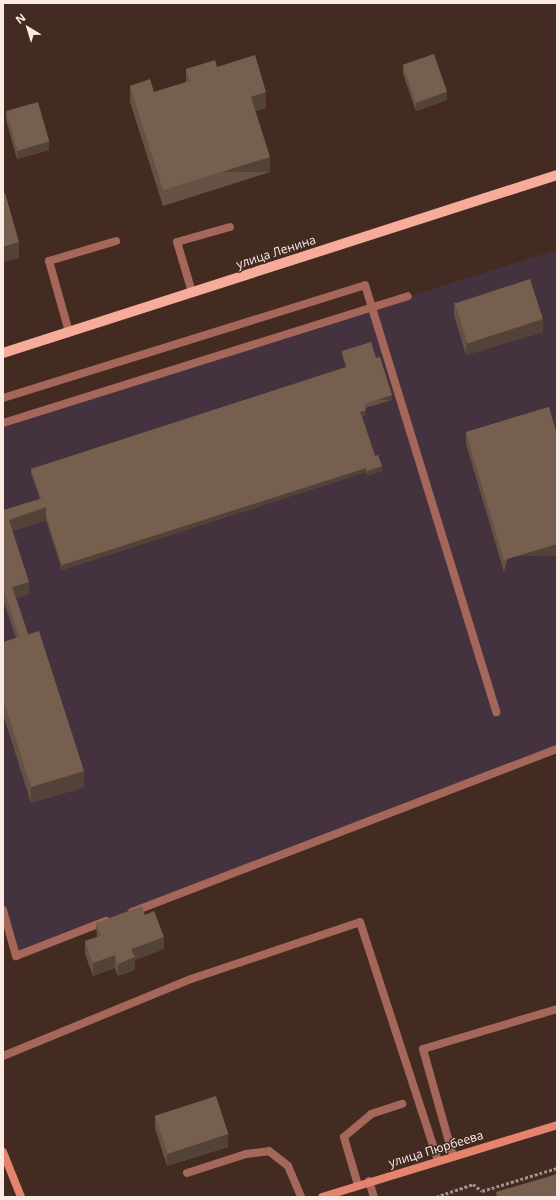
<!DOCTYPE html>
<meta charset="utf-8">
<style>
body{margin:0}
#map{position:relative;width:560px;height:1200px;overflow:hidden;background:#432b22;font-family:"Open Sans",sans-serif}
div>[style]{position:absolute}
[style*='--x']{left:calc(var(--x)*1px);top:calc(var(--y)*1px);width:calc(var(--w)*1px);rotate:calc(var(--a)*1deg)}
.industrial>*{inset:0;background:#44333f}
.path>*{height:2.5px;margin-top:-1.25px;transform-origin:0;background:repeating-linear-gradient(90deg,#a38f88 0 3px,transparent 0 5px)}
.lane>*{height:8px;margin:-4px;padding:0 4px;transform-origin:4px;border-radius:4px;background:#a46759}
.secondary>*{height:8px;margin:-4px;padding:0 4px;transform-origin:4px;border-radius:4px;background:#e4846e}
.primary>*{height:10px;margin:-5px;padding:0 5px;transform-origin:5px;border-radius:5px;background:#f7ac9a}
.wall>*{inset:0;background:#655244}
.shaded-wall>*{inset:0;background:#534237;transform-origin:0 0}
.building>*{inset:0;background:#765f4f;transform-origin:0 0}
span{translate:-50% -50%;white-space:nowrap;text-align:center;line-height:1.15;-webkit-text-stroke:3px #432b22;paint-order:stroke}
.street-label{font-size:12px;color:#fcebe5}
.frame{position:absolute;inset:0;border:4px solid #fcebe5;pointer-events:none}
.north{position:absolute;left:8px;top:8px;width:40px;height:40px;-webkit-text-stroke:3px #432b22;paint-order:stroke;rotate:322deg;font-size:11px;font-weight:700;line-height:16px;text-align:center;color:#fcebe5}
.north::after{content:'';display:block;margin:auto;width:14px;height:18px;background:#fcebe5;clip-path:polygon(50% 0,100% 100%,50% 72%,0 100%)}
</style>
<div id="map">
<div class="industrial">
<div style="clip-path:polygon(557px 250px,557px 749px,16px 956px,3px 910px,3px 423px)"></div>
</div>
<div class="path">
<div style="--x:436;--y:1197;--w:39;--a:-19"></div>
<div style="--x:473;--y:1184;--w:11;--a:38"></div>
<div style="--x:482;--y:1191;--w:78;--a:-17"></div>
</div>
<div class="lane">
<div style="--x:192;--y:292;--w:52;--a:-106.7"></div>
<div style="--x:177;--y:242;--w:55;--a:-15.8"></div>
<div style="--x:69;--y:332;--w:74;--a:-105.7"></div>
<div style="--x:49;--y:261;--w:70;--a:-16.6"></div>
<div style="--x:3;--y:398;--w:379;--a:-17.3"></div>
<div style="--x:365;--y:285;--w:447;--a:72.9"></div>
<div style="--x:3;--y:423;--w:424;--a:-17.4"></div>
<div style="--x:3;--y:910;--w:48;--a:74.2"></div>
<div style="--x:16;--y:956;--w:97;--a:-21.3"></div>
<div style="--x:132;--y:912;--w:455;--a:-21"></div>
<div style="--x:3;--y:1056;--w:203;--a:-22.3"></div>
<div style="--x:191;--y:979;--w:178;--a:-18.6"></div>
<div style="--x:360;--y:922;--w:250;--a:71.9"></div>
<div style="--x:453;--y:1156;--w:111;--a:-105.7"></div>
<div style="--x:423;--y:1049;--w:140;--a:-16.6"></div>
<div style="--x:187;--y:1173;--w:62;--a:-17.9"></div>
<div style="--x:246;--y:1154;--w:23;--a:-7"></div>
<div style="--x:269;--y:1151;--w:24;--a:38"></div>
<div style="--x:288;--y:1166;--w:34;--a:67"></div>
<div style="--x:369;--y:1181;--w:17;--a:73"></div>
<div style="--x:358;--y:1185;--w:50;--a:-106.3"></div>
<div style="--x:344;--y:1137;--w:35;--a:-40"></div>
<div style="--x:371;--y:1114;--w:33;--a:-18"></div>
</div>
<div class="secondary">
<div style="--x:3;--y:1152;--w:48;--a:68.2"></div>
<div style="--x:322;--y:1197;--w:246;--a:-17"></div>
</div>
<div class="primary">
<div style="--x:3;--y:353;--w:582;--a:-17.81"></div>
</div>
<div class="wall">
<div style="clip-path:polygon(403px 66px,447px 100px,416px 111px,403px 74px)"></div>
<div style="clip-path:polygon(217px 67px,266px 108px,255px 111px,270px 172px,163px 206px,130px 102px,130px 86px,154px 92px,186px 82px,186px 69px)"></div>
<div style="clip-path:polygon(6px 111px,49px 150px,17px 159px,6px 120px)"></div>
<div style="clip-path:polygon(454px 302px,543px 332px,466px 355px,454px 315px)"></div>
<div style="clip-path:polygon(342px 351px,376px 358px,392px 400px,365px 408px,366px 415px,362px 416px,375px 456px,382px 471px,367px 476px,366px 472px,62px 570px,46px 520px,12px 531px,29px 594px,16px 598px,28px 634px,84px 787px,31px 803px,3px 714px,3px 642px,16px 638px,4px 603px,3px 603px,4px 510px,40px 499px,31px 473px,31px 469px,346px 367px,342px 355px)"></div>
<div style="clip-path:polygon(549px 407px,504px 572px,466px 444px,466px 432px)"></div>
<div style="clip-path:polygon(145px 915px,164px 949px,135px 960px,135px 970px,118px 976px,115px 968px,93px 976px,85px 954px,85px 941px,97px 937px,96px 923px)"></div>
<div style="clip-path:polygon(155px 1115px,228px 1147px,167px 1166px,155px 1128px)"></div>
</div>
<div class="shaded-wall">
<div style="clip-path:polygon(266px 92px,266px 108px,251px 112px,251px 97px)"></div>
<div style="clip-path:polygon(447px 92px,447px 100px,416px 111px,416px 103px)"></div>
<div style="clip-path:polygon(49px 141px,49px 150px,17px 159px,17px 151px)"></div>
<div style="left:270px;top:157px;width:15px;height:112px;rotate:90deg"></div>
<div style="clip-path:polygon(19px 242px,19px 258px,3px 262px,3px 247px)"></div>
<div style="clip-path:polygon(543px 319px,543px 332px,466px 355px,466px 343px)"></div>
<div style="left:392px;top:395px;width:5px;height:29px;rotate:90deg"></div>
<div style="clip-path:polygon(366px 410px,366px 415px,360px 416px,360px 412px)"></div>
<div style="clip-path:polygon(382px 466px,382px 471px,367px 476px,367px 471px)"></div>
<div style="clip-path:polygon(366px 468px,366px 472px,62px 570px,62px 565px)"></div>
<div style="clip-path:polygon(46px 507px,46px 520px,9px 532px,9px 520px)"></div>
<div style="left:557px;top:544px;width:12px;height:55px;rotate:90deg"></div>
<div style="clip-path:polygon(29px 582px,29px 594px,12px 599px,12px 587px)"></div>
<div style="left:4px;top:590px;width:13px;height:1px;rotate:90deg"></div>
<div style="clip-path:polygon(84px 771px,84px 787px,31px 803px,31px 787px)"></div>
<div style="clip-path:polygon(164px 937px,164px 949px,135px 960px,135px 970px,118px 976px,118px 964px,131px 949px)"></div>
<div style="clip-path:polygon(115px 955px,115px 968px,93px 976px,93px 963px)"></div>
<div style="clip-path:polygon(228px 1134px,228px 1147px,167px 1166px,167px 1154px)"></div>
</div>
<div class="building">
<div style="left:434px;top:54px;width:40px;height:33px;rotate:71deg"></div>
<div style="clip-path:polygon(255px 55px,266px 92px,251px 97px,270px 157px,163px 190px,130px 86px,150px 79px,154px 92px,190px 81px,186px 69px,215px 60px,217px 67px)"></div>
<div style="left:38px;top:102px;width:41px;height:33px;rotate:74deg"></div>
<div style="clip-path:polygon(3px 193px,5px 193px,19px 242px,3px 247px)"></div>
<div style="left:530px;top:279px;width:42px;height:79px;rotate:72deg"></div>
<div style="clip-path:polygon(371px 342px,376px 358px,380px 357px,392px 395px,364px 404px,366px 410px,360px 412px,375px 456px,378px 455px,382px 466px,367px 471px,366px 468px,62px 565px,46px 515px,46px 507px,43px 498px,41px 498px,31px 469px,347px 367px,342px 351px)"></div>
<div style="clip-path:polygon(549px 407px,557px 435px,557px 544px,504px 560px,466px 432px)"></div>
<div style="clip-path:polygon(43px 498px,46px 507px,9px 520px,29px 582px,12px 587px,28px 634px,19px 637px,4px 590px,3px 591px,3px 506px,4px 510px)"></div>
<div style="clip-path:polygon(39px 631px,84px 771px,31px 787px,3px 698px,3px 642px)"></div>
<div style="clip-path:polygon(142px 906px,145px 915px,154px 911px,164px 937px,131px 949px,135px 957px,118px 964px,115px 955px,93px 963px,85px 941px,101px 936px,96px 923px)"></div>
<div style="left:216px;top:1096px;width:40px;height:64px;rotate:72deg"></div>
<div style="clip-path:polygon(557px 1174px,557px 1197px,497px 1197px,496px 1192px)"></div>
</div>
<div class="street-label">
<span style="left:276px;top:252px;rotate:-18deg">улица Ленина</span>
<span style="left:436px;top:1149px;rotate:-17deg">улица Пюрбеева</span>
</div>
<div class="frame"></div>
<div class="north">N</div>
</div>
